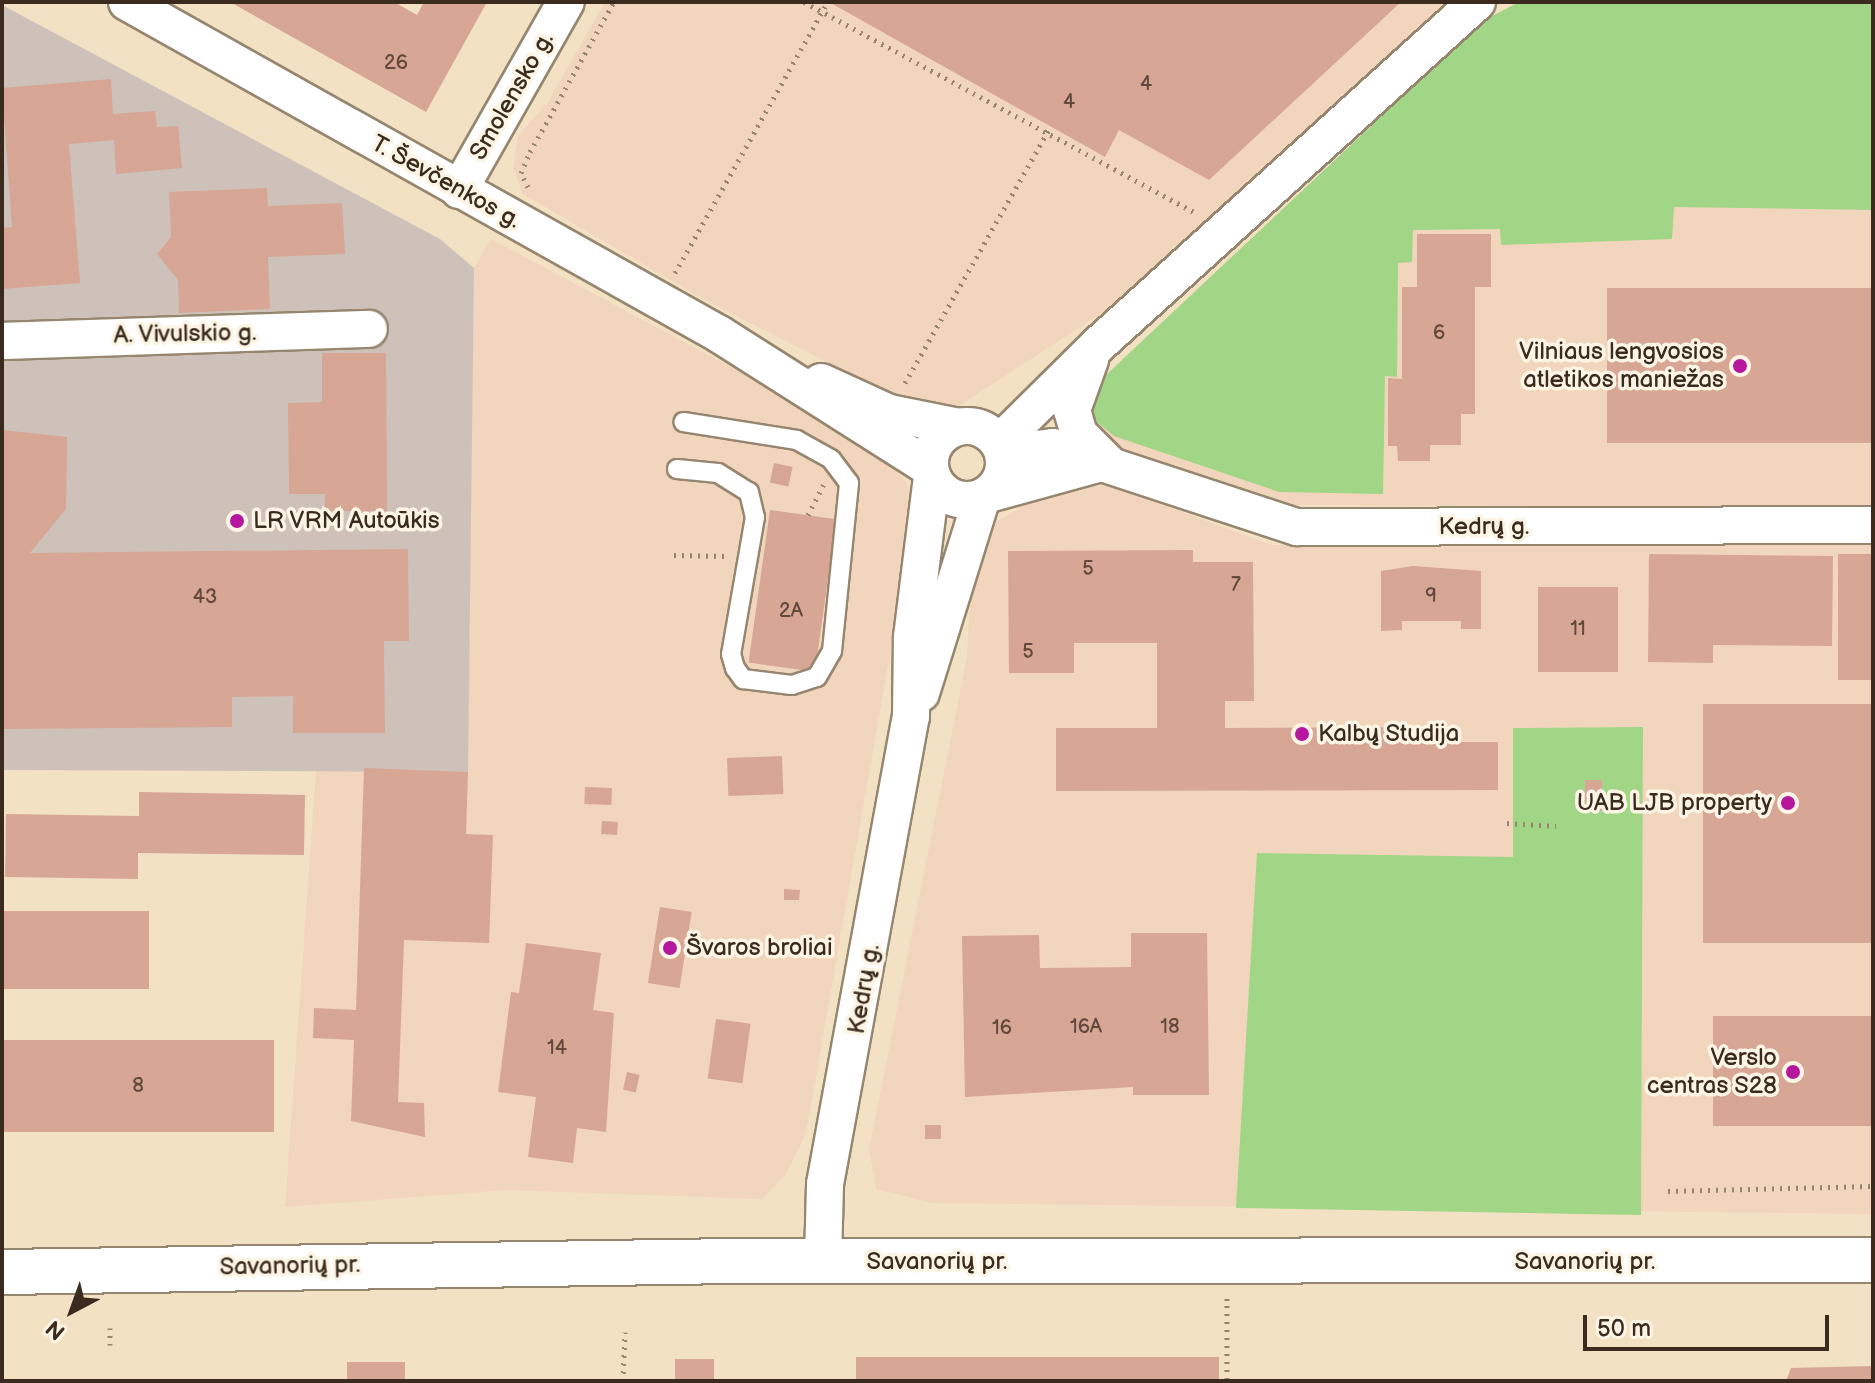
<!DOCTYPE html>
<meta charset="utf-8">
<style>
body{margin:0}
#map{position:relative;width:1875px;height:1383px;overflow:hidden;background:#f2e1c3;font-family:"Balsamiq Sans",sans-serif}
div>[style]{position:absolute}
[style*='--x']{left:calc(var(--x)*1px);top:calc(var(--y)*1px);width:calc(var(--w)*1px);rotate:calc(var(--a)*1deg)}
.built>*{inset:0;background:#f1d5bd}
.industrial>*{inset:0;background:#cec1ba}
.green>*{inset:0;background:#a1d686}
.building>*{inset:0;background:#d7a695;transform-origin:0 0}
.path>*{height:5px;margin-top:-2.5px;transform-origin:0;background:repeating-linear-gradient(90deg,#968670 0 2px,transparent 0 8px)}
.roads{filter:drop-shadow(2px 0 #968670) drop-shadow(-2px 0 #968670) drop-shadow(0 2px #968670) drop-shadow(0 -2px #968670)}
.lane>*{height:18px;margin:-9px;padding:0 9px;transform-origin:9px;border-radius:9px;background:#fff}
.street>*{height:36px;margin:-18px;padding:0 18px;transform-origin:18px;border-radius:18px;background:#fff}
.street>.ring{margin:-18px;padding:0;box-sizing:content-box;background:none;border:36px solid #fff;border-radius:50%}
.primary>*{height:44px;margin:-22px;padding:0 22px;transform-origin:22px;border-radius:22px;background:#fff}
.dots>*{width:22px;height:22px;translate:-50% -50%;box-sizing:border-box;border:4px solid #fcf5e5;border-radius:50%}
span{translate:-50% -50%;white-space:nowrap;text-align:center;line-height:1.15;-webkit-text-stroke:7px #fcf5e5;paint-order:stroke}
.number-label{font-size:20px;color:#62493c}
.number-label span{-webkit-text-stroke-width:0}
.street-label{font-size:24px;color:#3b2a1e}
.poi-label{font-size:24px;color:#3b2a1e}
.right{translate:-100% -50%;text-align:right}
.left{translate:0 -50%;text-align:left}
.frame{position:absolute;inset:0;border:4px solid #3b2a1e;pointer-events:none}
.north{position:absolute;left:32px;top:1271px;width:80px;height:80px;-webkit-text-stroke:6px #fcf5e5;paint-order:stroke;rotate:221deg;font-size:22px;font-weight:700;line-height:32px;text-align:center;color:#3b2a1e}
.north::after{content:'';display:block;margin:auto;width:28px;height:36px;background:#3b2a1e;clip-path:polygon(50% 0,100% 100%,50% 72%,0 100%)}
.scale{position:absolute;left:1583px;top:1315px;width:246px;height:36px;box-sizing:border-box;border:4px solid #3b2a1e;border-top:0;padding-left:10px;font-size:24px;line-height:28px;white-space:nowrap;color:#3b2a1e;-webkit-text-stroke:6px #fcf5e5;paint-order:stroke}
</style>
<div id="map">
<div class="built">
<div style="clip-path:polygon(605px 2px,1451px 2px,1117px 303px,948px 413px,890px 394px,705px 300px,523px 194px,513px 168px,518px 136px,548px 102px)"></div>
<div style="clip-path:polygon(1519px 2px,1873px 2px,1873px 507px,1297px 505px,1110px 445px,1088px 427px,1089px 391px,1483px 21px)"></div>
<div style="clip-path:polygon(491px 239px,845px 428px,884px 454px,911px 490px,915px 511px,806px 1133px,786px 1174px,762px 1199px,506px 1190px,285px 1207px,316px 771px,364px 768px,474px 268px)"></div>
<div style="clip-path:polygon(1060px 484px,1111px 486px,1272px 545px,1873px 542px,1873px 1214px,933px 1203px,876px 1189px,869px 1149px,967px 657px,972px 565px,986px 528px)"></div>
</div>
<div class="industrial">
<div style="clip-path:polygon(2px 5px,440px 239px,474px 268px,468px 772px,2px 770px)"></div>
</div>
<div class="green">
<div style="clip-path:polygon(1519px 2px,1873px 2px,1873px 210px,1674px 207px,1672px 239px,1501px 245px,1500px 229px,1413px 230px,1412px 262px,1398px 263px,1397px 377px,1385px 376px,1383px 494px,1279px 492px,1114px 436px,1092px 418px,1085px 406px,1089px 391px,1483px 21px)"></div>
<div style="clip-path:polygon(1643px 727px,1641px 1215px,1236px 1208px,1257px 853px,1513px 857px,1513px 728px)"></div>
</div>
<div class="building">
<div style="clip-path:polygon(230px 2px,394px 2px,417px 15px,424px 2px,487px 2px,426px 112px)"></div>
<div style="clip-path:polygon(829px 2px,1401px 2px,1209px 180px,1119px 130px,1105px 157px)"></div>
<div style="clip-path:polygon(111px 79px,113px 114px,155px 111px,157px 127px,178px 126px,182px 168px,116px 174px,114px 140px,69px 144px,80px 283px,2px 289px,2px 228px,12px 227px,2px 88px)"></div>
<div style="clip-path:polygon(267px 188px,268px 206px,342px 203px,345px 254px,268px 257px,270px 309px,179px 313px,178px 280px,157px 254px,171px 237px,169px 192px)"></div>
<div style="clip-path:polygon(1417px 234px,1491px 234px,1491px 287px,1475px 287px,1475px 414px,1461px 414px,1461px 445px,1430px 445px,1430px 461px,1398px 461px,1397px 446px,1388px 446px,1388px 378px,1402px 379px,1402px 287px,1417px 287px)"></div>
<div style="left:1873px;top:288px;width:155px;height:266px;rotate:90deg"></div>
<div style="clip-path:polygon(322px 353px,386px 353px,387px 511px,325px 511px,325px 494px,289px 494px,288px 403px,322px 402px)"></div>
<div style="clip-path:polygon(2px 430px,67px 437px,66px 509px,30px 553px,408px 549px,409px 641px,384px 641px,385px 733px,293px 733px,293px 696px,232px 697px,232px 727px,2px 729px)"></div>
<div style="left:774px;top:463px;width:19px;height:20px;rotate:12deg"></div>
<div style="left:770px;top:510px;width:67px;height:154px;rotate:8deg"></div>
<div style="clip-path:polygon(1193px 550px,1193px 562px,1253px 562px,1254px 701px,1225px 701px,1225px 728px,1447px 727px,1447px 742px,1498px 742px,1498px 790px,1056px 791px,1056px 728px,1157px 728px,1157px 643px,1074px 643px,1074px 673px,1009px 673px,1008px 551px)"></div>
<div style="clip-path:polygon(1649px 554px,1833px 556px,1832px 646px,1713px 645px,1713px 663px,1648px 662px)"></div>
<div style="left:1838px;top:554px;width:35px;height:126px"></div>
<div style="clip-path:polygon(1413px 566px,1481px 571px,1481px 629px,1461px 629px,1461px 621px,1402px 621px,1402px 630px,1381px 631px,1381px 571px)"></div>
<div style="left:1538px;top:587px;width:80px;height:85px"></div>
<div style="left:1703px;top:704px;width:170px;height:239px"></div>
<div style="left:782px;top:756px;width:38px;height:55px;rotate:88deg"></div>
<div style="clip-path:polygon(364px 768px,468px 772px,466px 834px,493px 835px,489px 943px,404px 940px,398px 1102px,424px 1103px,425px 1137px,351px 1121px,354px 1040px,313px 1038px,314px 1008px,356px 1010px)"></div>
<div style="left:1585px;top:780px;width:17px;height:31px"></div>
<div style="left:585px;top:787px;width:27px;height:17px;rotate:2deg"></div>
<div style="clip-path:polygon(139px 792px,305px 795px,304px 855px,138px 853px,138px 879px,5px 877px,6px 814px,139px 816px)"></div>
<div style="left:602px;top:821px;width:16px;height:13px;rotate:4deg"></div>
<div style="clip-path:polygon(784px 889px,800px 890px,799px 900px,784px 900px)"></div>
<div style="left:660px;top:907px;width:32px;height:77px;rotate:9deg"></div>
<div style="left:2px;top:911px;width:147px;height:78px"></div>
<div style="clip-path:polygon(1131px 933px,1207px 933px,1209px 1095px,1133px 1095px,1133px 1087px,965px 1097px,962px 936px,1039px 935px,1040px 968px,1131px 967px)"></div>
<div style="clip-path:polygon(526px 943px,601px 953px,593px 1010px,614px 1013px,606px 1132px,577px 1128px,573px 1163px,528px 1157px,536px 1097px,498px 1092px,511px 992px,519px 993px)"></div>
<div style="left:1873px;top:1016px;width:110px;height:160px;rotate:90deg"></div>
<div style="left:716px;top:1019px;width:35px;height:60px;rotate:8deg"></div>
<div style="left:2px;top:1040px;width:272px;height:92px"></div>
<div style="left:627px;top:1072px;width:13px;height:18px;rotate:13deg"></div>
<div style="left:925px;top:1125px;width:16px;height:14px"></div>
<div style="left:856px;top:1357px;width:363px;height:24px"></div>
<div style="left:675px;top:1359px;width:39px;height:21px"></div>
<div style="left:347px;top:1362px;width:58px;height:19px"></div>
<div style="clip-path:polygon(1873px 1366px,1873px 1381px,1786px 1381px,1791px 1368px)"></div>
</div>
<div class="path">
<div style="--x:804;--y:2;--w:445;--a:28.3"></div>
<div style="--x:528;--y:187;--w:16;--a:-117"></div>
<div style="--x:521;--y:173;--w:23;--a:-67"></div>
<div style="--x:530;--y:152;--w:172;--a:-60.8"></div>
<div style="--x:675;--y:273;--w:311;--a:-60.6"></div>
<div style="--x:905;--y:383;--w:296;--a:-60.4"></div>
<div style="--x:808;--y:515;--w:34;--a:-63"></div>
<div style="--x:674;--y:555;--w:52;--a:1.1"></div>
<div style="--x:1507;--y:823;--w:49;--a:3.5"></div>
<div style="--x:1668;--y:1191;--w:205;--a:-1.4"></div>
<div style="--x:1227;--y:1298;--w:83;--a:90"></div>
<div style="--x:110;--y:1345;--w:17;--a:-90"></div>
<div style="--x:623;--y:1381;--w:49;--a:-87.7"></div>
</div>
<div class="roads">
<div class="lane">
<div style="--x:677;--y:469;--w:41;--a:5.6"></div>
<div style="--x:718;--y:473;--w:36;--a:32"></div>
<div style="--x:749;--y:492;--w:26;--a:77"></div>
<div style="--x:755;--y:517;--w:139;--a:99.9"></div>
<div style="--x:731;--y:654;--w:15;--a:74"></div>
<div style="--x:735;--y:668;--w:14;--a:54"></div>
<div style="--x:743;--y:679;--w:49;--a:7"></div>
<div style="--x:792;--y:685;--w:26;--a:-18"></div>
<div style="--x:817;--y:677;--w:30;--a:-60"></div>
<div style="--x:832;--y:651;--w:169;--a:-84.2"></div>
<div style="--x:849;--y:483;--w:30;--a:-127"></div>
<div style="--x:831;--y:459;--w:39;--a:-151"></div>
<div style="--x:797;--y:440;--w:115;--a:-171"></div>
</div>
<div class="street">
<div style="--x:127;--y:2;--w:679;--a:29.28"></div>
<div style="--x:719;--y:334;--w:250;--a:32.4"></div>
<div style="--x:459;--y:190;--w:216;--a:-60.4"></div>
<div style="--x:2;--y:341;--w:367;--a:-1.9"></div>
<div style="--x:1090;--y:360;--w:53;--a:109.8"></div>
<div style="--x:1072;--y:410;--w:25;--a:74"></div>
<div style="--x:1079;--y:434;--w:40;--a:45"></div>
<div style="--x:821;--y:382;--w:75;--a:24.5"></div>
<div style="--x:889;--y:413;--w:71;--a:11.3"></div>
<div class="ring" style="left:930px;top:426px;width:38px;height:38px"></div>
<div style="--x:999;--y:443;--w:139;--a:-44.7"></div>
<div style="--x:1098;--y:345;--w:511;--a:-42.15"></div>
<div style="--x:1003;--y:453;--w:50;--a:-6.8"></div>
<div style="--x:1053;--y:447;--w:257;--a:18.2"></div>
<div style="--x:1297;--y:527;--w:576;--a:-0.2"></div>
<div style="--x:989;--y:494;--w:112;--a:-15.5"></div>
<div style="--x:921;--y:693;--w:205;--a:-72.7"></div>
<div style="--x:823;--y:1261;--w:77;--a:-88.5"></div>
<div style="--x:825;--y:1184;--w:475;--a:-79.6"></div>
<div style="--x:911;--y:717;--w:80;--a:-89.3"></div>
<div style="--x:912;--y:637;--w:162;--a:-82.9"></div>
</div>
<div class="primary">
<div style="--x:2;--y:1272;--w:737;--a:-0.86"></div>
<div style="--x:739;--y:1261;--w:1134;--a:-0.05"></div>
</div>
</div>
<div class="dots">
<div style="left:1740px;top:366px;background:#b5179e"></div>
<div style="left:237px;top:521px;background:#b5179e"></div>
<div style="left:1302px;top:734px;background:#b5179e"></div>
<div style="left:1788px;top:803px;background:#b5179e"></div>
<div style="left:670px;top:948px;background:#b5179e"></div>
<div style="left:1793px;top:1072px;background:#b5179e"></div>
</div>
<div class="number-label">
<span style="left:396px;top:63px">26</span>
<span style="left:1146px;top:84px">4</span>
<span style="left:1069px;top:102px">4</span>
<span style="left:1439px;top:333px">6</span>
<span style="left:1088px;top:569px">5</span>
<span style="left:1236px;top:585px">7</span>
<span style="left:1431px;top:596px">9</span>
<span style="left:205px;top:597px">43</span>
<span style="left:791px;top:611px">2A</span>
<span style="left:1578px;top:629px">11</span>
<span style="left:1028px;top:652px">5</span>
<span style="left:1086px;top:1027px">16A</span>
<span style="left:1170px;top:1027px">18</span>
<span style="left:1002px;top:1028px">16</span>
<span style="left:557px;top:1048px">14</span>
<span style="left:138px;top:1086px">8</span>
</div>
<div class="street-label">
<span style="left:512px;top:96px;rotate:-60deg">Smolensko g.</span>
<span style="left:446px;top:182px;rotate:29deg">T. Ševčenkos g.</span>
<span style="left:185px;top:334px;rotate:-1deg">A. Vivulskio g.</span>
<span style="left:1484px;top:527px">Kedrų g.</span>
<span style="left:864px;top:989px;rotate:-80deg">Kedrų g.</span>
<span style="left:937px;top:1262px">Savanorių pr.</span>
<span style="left:1585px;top:1262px">Savanorių pr.</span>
<span style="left:290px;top:1266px;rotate:-1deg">Savanorių pr.</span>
</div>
<div class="poi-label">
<span class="right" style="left:1724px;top:366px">Vilniaus lengvosios<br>atletikos maniežas</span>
<span class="left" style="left:253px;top:521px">LR VRM Autoūkis</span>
<span class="left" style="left:1318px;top:734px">Kalbų Studija</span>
<span class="right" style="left:1772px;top:803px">UAB LJB property</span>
<span class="left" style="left:686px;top:948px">Švaros broliai</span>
<span class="right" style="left:1777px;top:1072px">Verslo<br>centras S28</span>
</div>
<div class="frame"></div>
<div class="north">N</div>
<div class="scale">50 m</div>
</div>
